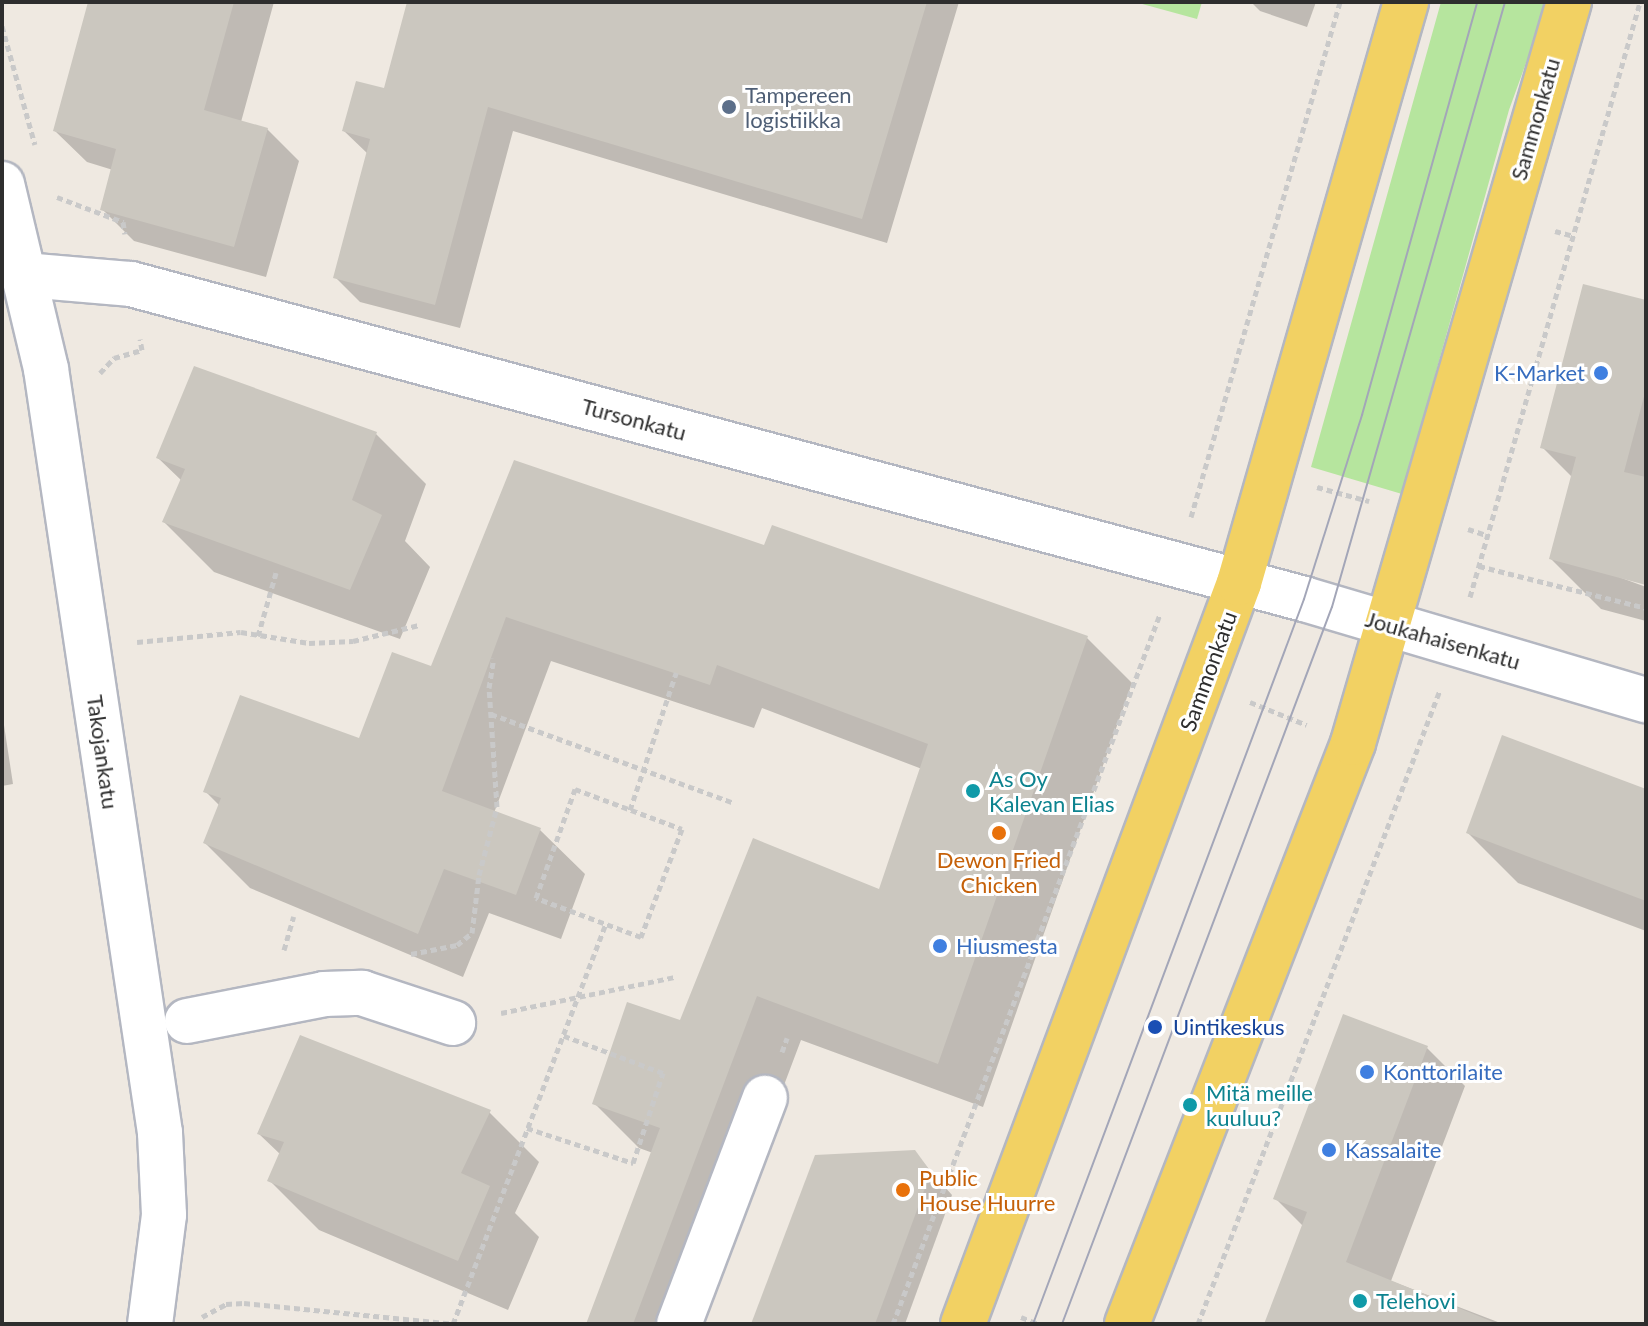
<!DOCTYPE html>
<meta charset="utf-8">
<style>
body{margin:0}
#map{position:relative;width:1648px;height:1326px;overflow:hidden;background:#efe9e1;font-family:Lato,sans-serif}
div>[style]{position:absolute}
[style*='--x']{left:calc(var(--x)*1px);top:calc(var(--y)*1px);width:calc(var(--w)*1px);rotate:calc(var(--a)*1deg)}
.green>*{inset:0;background:#b6e59e}
.shadow>*{inset:0;background:#0003}
.building>*{inset:0;background:#cbc7bf}
.path>*{height:5px;margin-top:-2.5px;transform-origin:0;background:repeating-linear-gradient(90deg,#c9c9c9 0 6px,transparent 0 10px)}
.roads{filter:drop-shadow(2px 0 #b4b7c1) drop-shadow(-2px 0 #b4b7c1) drop-shadow(0 2px #b4b7c1) drop-shadow(0 -2px #b4b7c1)}
.minor>*{height:44px;margin:-22px;padding:0 22px;transform-origin:22px;border-radius:22px;background:#fff}
.major>*{height:44px;margin:-22px;padding:0 22px;transform-origin:22px;border-radius:22px;background:#f2d163}
.tram>*{height:2px;margin:-1px;padding:0 1px;transform-origin:1px;border-radius:1px;background:#a3a6b8}
.dots>*{width:22px;height:22px;translate:-50% -50%;box-sizing:border-box;border:4px solid #fff;border-radius:50%}
span{translate:-50% -50%;white-space:nowrap;text-align:center;line-height:1.15;-webkit-text-stroke:6px #fff;paint-order:stroke}
.service-label{font-size:22px;color:#4e5e75}
.left{translate:0 -50%;text-align:left}
.street-label{font-size:22px;color:#2e2e2e}
.shop-label{font-size:22px;color:#366cbe}
.right{translate:-100% -50%;text-align:right}
.culture-label{font-size:22px;color:#0d838f}
.food-label{font-size:22px;color:#c56008}
.transit-label{font-size:22px;color:#164399}
.frame{position:absolute;inset:0;border:4px solid #2e2e2e;pointer-events:none}
</style>
<div id="map">
<div class="green">
<div style="clip-path:polygon(1135px 2px,1202px 2px,1197px 19px)"></div>
<div style="clip-path:polygon(1441px 2px,1548px 2px,1509px 110px,1402px 494px,1311px 467px)"></div>
</div>
<div class="shadow">
<div style="clip-path:polygon(90px 2px,274px 2px,241px 122px,267px 129px,299px 161px,266px 277px,134px 241px,102px 209px,113px 170px,87px 162px,55px 131px)"></div>
<div style="clip-path:polygon(409px 2px,959px 2px,887px 243px,513px 131px,460px 328px,360px 302px,335px 277px,368px 154px,344px 131px,386px 91px)"></div>
<div style="clip-path:polygon(1251px 2px,1316px 2px,1307px 27px,1260px 11px)"></div>
<div style="clip-path:polygon(1646px 302px,1646px 583px,1608px 573px,1646px 587px,1646px 621px,1601px 609px,1551px 559px,1573px 478px,1542px 447px)"></div>
<div style="clip-path:polygon(376px 434px,426px 484px,405px 541px,430px 567px,400px 639px,214px 572px,164px 522px,182px 481px,158px 458px)"></div>
<div style="clip-path:polygon(515px 463px,765px 548px,1087px 638px,1132px 683px,983px 1107px,801px 1040px,694px 1324px,588px 1324px,653px 1153px,639px 1148px,594px 1103px,681px 1022px,881px 892px,922px 769px,762px 708px,754px 728px,551px 661px,494px 813px,540px 830px,585px 874px,561px 939px,489px 913px,463px 977px,250px 888px,205px 843px,220px 806px,205px 791px,361px 740px,432px 669px)"></div>
<div style="clip-path:polygon(2px 712px,13px 784px,2px 786px)"></div>
<div style="clip-path:polygon(1646px 791px,1646px 931px,1518px 883px,1468px 833px)"></div>
<div style="clip-path:polygon(1427px 1048px,1465px 1086px,1391px 1281px,1503px 1324px,1266px 1324px,1304px 1227px,1275px 1198px)"></div>
<div style="clip-path:polygon(489px 1112px,539px 1162px,515px 1213px,539px 1237px,508px 1310px,319px 1230px,269px 1180px,281px 1155px,259px 1134px)"></div>
<div style="clip-path:polygon(914px 1152px,952px 1195px,905px 1324px,753px 1324px)"></div>
</div>
<div class="building">
<div style="clip-path:polygon(88px 2px,234px 2px,204px 110px,268px 128px,234px 247px,100px 210px,116px 149px,53px 131px)"></div>
<div style="clip-path:polygon(407px 2px,927px 2px,862px 219px,488px 107px,435px 305px,333px 278px,370px 139px,342px 131px,356px 81px,384px 88px)"></div>
<div style="clip-path:polygon(1583px 284px,1646px 300px,1646px 389px,1624px 472px,1646px 477px,1646px 585px,1549px 559px,1576px 457px,1540px 448px)"></div>
<div style="clip-path:polygon(194px 366px,377px 432px,352px 500px,382px 515px,350px 590px,162px 522px,185px 469px,156px 458px)"></div>
<div style="clip-path:polygon(514px 460px,764px 545px,772px 525px,1088px 636px,938px 1064px,757px 996px,633px 1324px,586px 1324px,660px 1128px,592px 1104px,627px 1002px,680px 1020px,753px 838px,879px 889px,928px 744px,717px 665px,710px 685px,506px 617px,442px 791px,541px 828px,516px 895px,444px 869px,418px 934px,203px 843px,221px 798px,203px 792px,240px 695px,359px 738px,392px 652px,431px 666px)"></div>
<div style="clip-path:polygon(1502px 735px,1646px 789px,1646px 901px,1466px 833px)"></div>
<div style="clip-path:polygon(1343px 1014px,1428px 1046px,1346px 1262px,1498px 1324px,1264px 1324px,1307px 1212px,1273px 1199px)"></div>
<div style="clip-path:polygon(300px 1035px,491px 1110px,461px 1173px,490px 1186px,458px 1261px,267px 1181px,284px 1142px,257px 1134px)"></div>
<div style="clip-path:polygon(915px 1150px,931px 1172px,875px 1324px,751px 1324px,815px 1155px)"></div>
</div>
<div class="path">
<div style="--x:2;--y:26;--w:123;--a:74.5"></div>
<div style="--x:57;--y:197;--w:71;--a:20.7"></div>
<div style="--x:123;--y:222;--w:12;--a:81"></div>
<div style="--x:1555;--y:231;--w:20;--a:15"></div>
<div style="--x:100;--y:373;--w:21;--a:-47"></div>
<div style="--x:114;--y:358;--w:29;--a:-16"></div>
<div style="--x:142;--y:350;--w:11;--a:-100"></div>
<div style="--x:1317;--y:487;--w:54;--a:15.1"></div>
<div style="--x:1191;--y:517;--w:536;--a:-73.86"></div>
<div style="--x:1468;--y:529;--w:22;--a:18"></div>
<div style="--x:1479;--y:566;--w:172;--a:14.1"></div>
<div style="--x:1470;--y:597;--w:619;--a:-74.05"></div>
<div style="--x:258;--y:636;--w:66;--a:-74.1"></div>
<div style="--x:137;--y:642;--w:104;--a:-5.5"></div>
<div style="--x:241;--y:632;--w:69;--a:9.2"></div>
<div style="--x:309;--y:643;--w:44;--a:-2.6"></div>
<div style="--x:353;--y:641;--w:68;--a:-13.6"></div>
<div style="--x:1250;--y:702;--w:61;--a:22"></div>
<div style="--x:491;--y:714;--w:259;--a:20.1"></div>
<div style="--x:575;--y:789;--w:114;--a:20.5"></div>
<div style="--x:682;--y:829;--w:116;--a:110.8"></div>
<div style="--x:641;--y:937;--w:112;--a:-159.6"></div>
<div style="--x:536;--y:898;--w:116;--a:-70.3"></div>
<div style="--x:630;--y:810;--w:145;--a:-71.4"></div>
<div style="--x:284;--y:950;--w:35;--a:-74"></div>
<div style="--x:411;--y:954;--w:47;--a:-11.1"></div>
<div style="--x:457;--y:945;--w:19;--a:-39"></div>
<div style="--x:472;--y:933;--w:58;--a:-83.1"></div>
<div style="--x:479;--y:875;--w:70;--a:-75.2"></div>
<div style="--x:497;--y:807;--w:119;--a:-93.8"></div>
<div style="--x:489;--y:688;--w:30;--a:-81"></div>
<div style="--x:501;--y:1013;--w:178;--a:-11.7"></div>
<div style="--x:782;--y:1052;--w:15;--a:-70"></div>
<div style="--x:527;--y:1128;--w:112;--a:18.3"></div>
<div style="--x:633;--y:1163;--w:95;--a:-71.6"></div>
<div style="--x:663;--y:1073;--w:108;--a:-159.4"></div>
<div style="--x:202;--y:1317;--w:27;--a:-28"></div>
<div style="--x:226;--y:1304;--w:18;--a:-3"></div>
<div style="--x:244;--y:1303;--w:210;--a:5.7"></div>
<div style="--x:1021;--y:1317;--w:18;--a:22"></div>
<div style="--x:453;--y:1324;--w:428;--a:-69.1"></div>
<div style="--x:893;--y:1324;--w:759;--a:-69.39"></div>
<div style="--x:1198;--y:1324;--w:679;--a:-69.11"></div>
</div>
<div class="roads">
<div class="minor">
<div style="--x:2;--y:184;--w:190;--a:76.6"></div>
<div style="--x:46;--y:369;--w:772;--a:81.51"></div>
<div style="--x:160;--y:1133;--w:82;--a:87.2"></div>
<div style="--x:164;--y:1215;--w:110;--a:97.3"></div>
<div style="--x:25;--y:275;--w:106;--a:4.9"></div>
<div style="--x:131;--y:284;--w:1215;--a:15.03"></div>
<div style="--x:1304;--y:599;--w:357;--a:16.5"></div>
<div style="--x:187;--y:1021;--w:140;--a:-11.1"></div>
<div style="--x:324;--y:994;--w:38;--a:-2"></div>
<div style="--x:362;--y:993;--w:96;--a:18.2"></div>
<div style="--x:679;--y:1324;--w:242;--a:-69.2"></div>
</div>
<div class="major">
<div style="--x:963;--y:1324;--w:791;--a:-69.57"></div>
<div style="--x:1239;--y:583;--w:605;--a:-73.96"></div>
<div style="--x:1127;--y:1324;--w:623;--a:-68.74"></div>
<div style="--x:1353;--y:743;--w:772;--a:-73.75"></div>
</div>
</div>
<div class="tram">
<div style="--x:1033;--y:1324;--w:774;--a:-69.5"></div>
<div style="--x:1304;--y:599;--w:193;--a:-72.5"></div>
<div style="--x:1362;--y:415;--w:429;--a:-74.4"></div>
<div style="--x:1062;--y:1324;--w:766;--a:-69.37"></div>
<div style="--x:1332;--y:607;--w:629;--a:-74.04"></div>
</div>
<div class="dots">
<div style="left:729px;top:107px;background:#5c6f8a"></div>
<div style="left:1601px;top:373px;background:#3f7fe0"></div>
<div style="left:973px;top:791px;background:#0f9aa8"></div>
<div style="left:999px;top:833px;background:#e8710a"></div>
<div style="left:940px;top:946px;background:#3f7fe0"></div>
<div style="left:1155px;top:1027px;background:#1a4fb4"></div>
<div style="left:1367px;top:1072px;background:#3f7fe0"></div>
<div style="left:1190px;top:1105px;background:#0f9aa8"></div>
<div style="left:1329px;top:1150px;background:#3f7fe0"></div>
<div style="left:903px;top:1190px;background:#e8710a"></div>
<div style="left:1360px;top:1301px;background:#0f9aa8"></div>
</div>
<div class="service-label">
<span class="left" style="left:745px;top:107px">Tampereen<br>logistiikka</span>
</div>
<div class="street-label">
<span style="left:1535px;top:119px;rotate:-74deg">Sammonkatu</span>
<span style="left:634px;top:419px;rotate:15deg">Tursonkatu</span>
<span style="left:1443px;top:640px;rotate:16deg">Joukahaisenkatu</span>
<span style="left:1208px;top:671px;rotate:-70deg">Sammonkatu</span>
<span style="left:103px;top:752px;rotate:82deg">Takojankatu</span>
</div>
<div class="shop-label">
<span class="right" style="left:1585px;top:373px">K-Market</span>
<span class="left" style="left:956px;top:946px">Hiusmesta</span>
<span class="left" style="left:1383px;top:1072px">Konttorilaite</span>
<span class="left" style="left:1345px;top:1150px">Kassalaite</span>
</div>
<div class="culture-label">
<span class="left" style="left:989px;top:791px">As Oy<br>Kalevan Elias</span>
<span class="left" style="left:1206px;top:1105px">Mitä meille<br>kuuluu?</span>
<span class="left" style="left:1376px;top:1301px">Telehovi</span>
</div>
<div class="food-label">
<span style="left:999px;top:872px">Dewon Fried<br>Chicken</span>
<span class="left" style="left:919px;top:1190px">Public<br>House Huurre</span>
</div>
<div class="transit-label">
<span class="left" style="left:1173px;top:1027px">Uintikeskus</span>
</div>
<div class="frame"></div>
</div>
